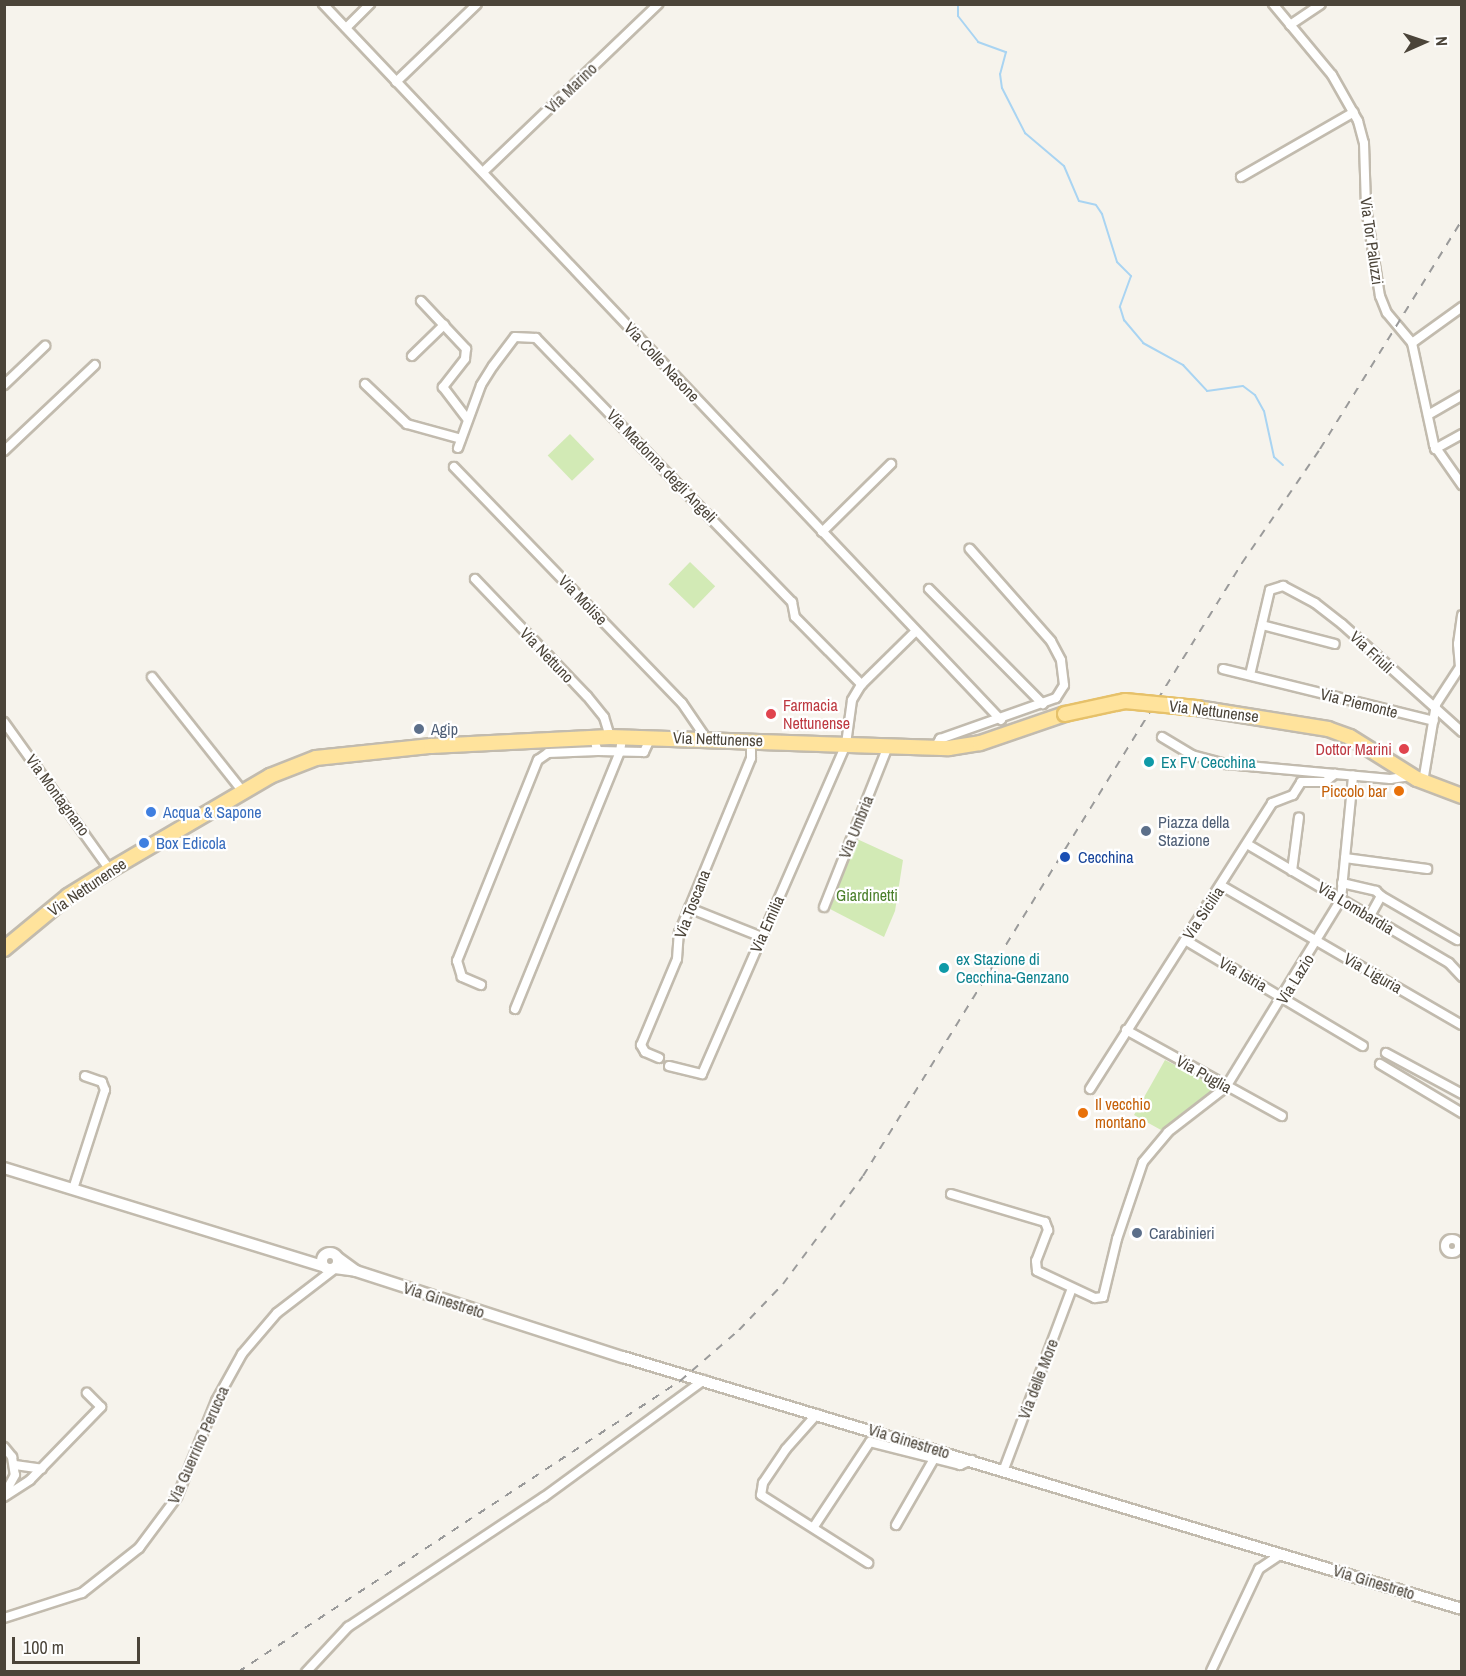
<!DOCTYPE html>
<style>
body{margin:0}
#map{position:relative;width:1466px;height:1676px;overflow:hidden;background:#f6f3ec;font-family:"Archivo Narrow",sans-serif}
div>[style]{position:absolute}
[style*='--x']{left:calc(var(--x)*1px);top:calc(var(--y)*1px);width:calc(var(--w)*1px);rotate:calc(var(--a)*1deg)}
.green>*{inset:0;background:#d2eab5;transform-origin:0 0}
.stream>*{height:2px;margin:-1px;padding:0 1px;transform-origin:1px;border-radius:1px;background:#a9d4f2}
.roads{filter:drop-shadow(2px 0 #c2bbae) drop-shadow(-2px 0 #c2bbae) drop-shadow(0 2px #c2bbae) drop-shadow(0 -2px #c2bbae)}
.minor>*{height:8px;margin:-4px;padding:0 4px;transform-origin:4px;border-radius:4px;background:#fff}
.minor>.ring{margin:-4px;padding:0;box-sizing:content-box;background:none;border:8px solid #fff;border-radius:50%}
.tertiary>*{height:10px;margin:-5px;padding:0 5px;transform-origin:5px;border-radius:5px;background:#fff}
.tertiary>.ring{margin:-5px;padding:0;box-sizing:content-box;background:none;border:10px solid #fff;border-radius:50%}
.primary>*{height:14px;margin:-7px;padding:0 7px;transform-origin:7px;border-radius:7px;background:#ffe39c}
.rail>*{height:2px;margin-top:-1px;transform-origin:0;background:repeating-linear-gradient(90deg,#9a9a9a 0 8px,transparent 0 16px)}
.bridges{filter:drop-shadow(2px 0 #e6c16a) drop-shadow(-2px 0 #e6c16a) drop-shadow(0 2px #e6c16a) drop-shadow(0 -2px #e6c16a)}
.primary-bridge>*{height:14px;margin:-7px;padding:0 7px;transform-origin:7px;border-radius:7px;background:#ffe39c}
.dots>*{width:16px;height:16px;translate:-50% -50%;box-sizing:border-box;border:3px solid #fff;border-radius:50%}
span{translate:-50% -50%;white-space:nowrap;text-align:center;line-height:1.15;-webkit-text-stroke:4.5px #fff;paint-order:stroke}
.street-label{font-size:16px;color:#4b4439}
.health-label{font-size:16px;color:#be3a42}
.left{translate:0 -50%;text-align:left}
.right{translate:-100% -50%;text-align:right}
.service-label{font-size:16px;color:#4e5e75}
.culture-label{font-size:16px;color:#0d838f}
.food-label{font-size:16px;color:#c56008}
.shop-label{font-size:16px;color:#366cbe}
.transit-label{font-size:16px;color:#164399}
.park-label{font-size:16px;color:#4a7f2a}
.frame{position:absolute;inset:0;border:6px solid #4b4439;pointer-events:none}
.north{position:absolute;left:1394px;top:12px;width:60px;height:60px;-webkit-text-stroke:4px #fff;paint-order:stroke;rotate:87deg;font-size:16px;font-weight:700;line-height:24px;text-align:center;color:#4b4439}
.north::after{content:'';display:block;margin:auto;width:21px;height:27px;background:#4b4439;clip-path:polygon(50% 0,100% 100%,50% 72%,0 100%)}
.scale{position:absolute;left:12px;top:1637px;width:128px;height:27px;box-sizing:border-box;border:3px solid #4b4439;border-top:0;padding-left:8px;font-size:18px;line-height:21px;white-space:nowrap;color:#4b4439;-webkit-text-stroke:4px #fff;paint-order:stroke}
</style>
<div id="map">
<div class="green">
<div style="left:570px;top:434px;width:35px;height:31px;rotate:46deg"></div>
<div style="left:690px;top:562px;width:35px;height:31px;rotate:44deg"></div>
<div style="clip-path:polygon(857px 839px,903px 860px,895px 911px,884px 937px,830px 909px)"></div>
<div style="clip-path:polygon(1165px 1060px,1199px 1077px,1213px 1092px,1161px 1130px,1134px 1115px)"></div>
</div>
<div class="stream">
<div style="--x:958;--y:4;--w:12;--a:90"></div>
<div style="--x:958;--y:16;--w:33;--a:52"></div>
<div style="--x:978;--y:42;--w:30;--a:20"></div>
<div style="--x:1006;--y:52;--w:23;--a:105"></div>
<div style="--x:1000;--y:74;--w:14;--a:82"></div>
<div style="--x:1002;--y:88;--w:51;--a:62.9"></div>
<div style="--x:1025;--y:133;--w:51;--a:40.2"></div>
<div style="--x:1064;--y:166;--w:38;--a:67"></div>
<div style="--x:1079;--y:201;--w:17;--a:13"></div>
<div style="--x:1096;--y:205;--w:11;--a:56"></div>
<div style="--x:1102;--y:214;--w:50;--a:72.6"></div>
<div style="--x:1117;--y:262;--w:20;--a:45"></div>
<div style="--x:1131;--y:276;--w:33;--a:110"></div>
<div style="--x:1120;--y:307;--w:14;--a:73"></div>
<div style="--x:1124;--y:320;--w:30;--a:50"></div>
<div style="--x:1143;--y:343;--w:46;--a:28.8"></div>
<div style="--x:1183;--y:365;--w:35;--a:47"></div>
<div style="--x:1207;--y:391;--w:36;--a:-8"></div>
<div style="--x:1243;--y:386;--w:15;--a:37"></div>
<div style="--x:1255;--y:395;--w:18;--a:61"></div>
<div style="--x:1264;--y:411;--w:47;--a:77.7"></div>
<div style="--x:1274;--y:457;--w:12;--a:42"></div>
</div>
<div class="roads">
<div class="minor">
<div style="--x:323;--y:4;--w:986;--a:46.56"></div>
<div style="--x:1273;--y:4;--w:92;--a:50.3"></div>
<div style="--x:1332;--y:75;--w:53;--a:60.5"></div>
<div style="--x:1358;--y:121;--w:23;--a:75"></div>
<div style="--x:1364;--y:143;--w:65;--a:88.2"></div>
<div style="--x:1366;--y:208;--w:89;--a:81"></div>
<div style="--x:1380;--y:296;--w:18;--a:68"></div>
<div style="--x:1387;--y:313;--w:39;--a:50"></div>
<div style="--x:1412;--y:343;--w:104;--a:77.8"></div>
<div style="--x:1434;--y:445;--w:49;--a:55"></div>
<div style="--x:1290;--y:25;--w:37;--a:-34"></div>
<div style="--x:346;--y:28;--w:34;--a:-45"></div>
<div style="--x:396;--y:82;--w:112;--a:-43.9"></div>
<div style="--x:483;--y:172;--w:243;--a:-43.8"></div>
<div style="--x:1241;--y:177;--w:130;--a:-29.9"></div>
<div style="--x:421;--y:301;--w:66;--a:46.8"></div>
<div style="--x:466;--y:349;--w:10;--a:96"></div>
<div style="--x:465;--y:359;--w:36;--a:128"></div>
<div style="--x:443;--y:387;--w:41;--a:52.9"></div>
<div style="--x:1412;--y:343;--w:62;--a:-35.8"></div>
<div style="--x:412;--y:356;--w:45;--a:-44.1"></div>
<div style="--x:365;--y:384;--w:58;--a:43.6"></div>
<div style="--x:407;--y:424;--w:56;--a:15.5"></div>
<div style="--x:4;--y:385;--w:57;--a:-43.6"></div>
<div style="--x:1428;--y:415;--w:39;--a:-30"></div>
<div style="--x:458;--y:448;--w:67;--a:-69.9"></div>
<div style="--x:481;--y:385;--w:22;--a:-58"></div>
<div style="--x:493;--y:366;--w:36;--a:-53"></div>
<div style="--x:515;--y:337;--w:21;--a:3"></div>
<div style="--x:536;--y:338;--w:368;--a:45.9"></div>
<div style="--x:792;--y:602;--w:15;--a:79"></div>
<div style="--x:795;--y:617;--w:95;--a:45.4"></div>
<div style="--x:1435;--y:449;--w:31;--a:-29"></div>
<div style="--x:4;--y:451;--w:125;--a:-43.4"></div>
<div style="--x:454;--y:467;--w:328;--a:46"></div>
<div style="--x:682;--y:703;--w:42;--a:55.6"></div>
<div style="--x:822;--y:532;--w:97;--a:-44.6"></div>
<div style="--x:475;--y:579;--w:162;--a:46.3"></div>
<div style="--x:587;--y:696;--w:27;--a:51"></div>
<div style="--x:604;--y:717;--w:21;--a:73"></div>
<div style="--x:929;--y:589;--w:162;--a:45.3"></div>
<div style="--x:1262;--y:625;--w:75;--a:14.6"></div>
<div style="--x:1223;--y:669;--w:217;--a:13.8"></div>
<div style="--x:1250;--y:675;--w:87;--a:-76.8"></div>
<div style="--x:1270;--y:590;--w:14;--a:-17"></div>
<div style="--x:1283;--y:586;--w:36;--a:28"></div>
<div style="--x:1315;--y:603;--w:34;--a:38"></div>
<div style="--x:1342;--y:624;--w:161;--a:42"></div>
<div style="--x:152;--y:677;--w:147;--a:51.6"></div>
<div style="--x:4;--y:722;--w:182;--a:54.4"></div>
<div style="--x:1162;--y:737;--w:35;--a:31"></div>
<div style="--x:1192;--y:755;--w:35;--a:15"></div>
<div style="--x:1226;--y:764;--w:165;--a:5.2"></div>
<div style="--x:1390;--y:779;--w:21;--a:-8"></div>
<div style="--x:596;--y:746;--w:5;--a:68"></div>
<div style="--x:598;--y:751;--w:46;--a:1.2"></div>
<div style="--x:644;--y:752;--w:17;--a:-65"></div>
<div style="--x:934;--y:749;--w:12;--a:-59"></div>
<div style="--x:940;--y:739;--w:123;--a:-19.5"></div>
<div style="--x:1056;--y:698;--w:15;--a:-58"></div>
<div style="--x:1064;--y:685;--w:25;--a:-97"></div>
<div style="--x:1061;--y:660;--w:21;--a:-118"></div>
<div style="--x:1051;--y:641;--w:123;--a:-131.4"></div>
<div style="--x:1423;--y:782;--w:79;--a:-80.5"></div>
<div style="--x:1436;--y:704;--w:44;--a:-57"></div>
<div style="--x:1460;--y:667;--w:23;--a:-95"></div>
<div style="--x:1458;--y:644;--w:29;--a:-82"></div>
<div style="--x:1247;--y:844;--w:234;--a:30.5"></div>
<div style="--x:1449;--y:963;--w:19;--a:47"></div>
<div style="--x:1345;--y:858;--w:83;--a:7.6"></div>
<div style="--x:1292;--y:871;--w:54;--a:-82.6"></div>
<div style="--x:1342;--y:883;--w:35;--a:13"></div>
<div style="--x:1376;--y:891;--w:7;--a:45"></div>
<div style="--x:1381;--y:896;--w:23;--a:119"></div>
<div style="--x:1222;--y:886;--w:277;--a:30.1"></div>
<div style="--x:1381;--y:896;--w:88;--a:30.1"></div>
<div style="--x:824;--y:907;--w:173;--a:-68.3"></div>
<div style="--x:689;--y:908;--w:79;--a:21.7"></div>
<div style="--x:1185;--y:940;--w:207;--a:30.8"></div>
<div style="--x:481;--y:985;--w:21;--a:-157"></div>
<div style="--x:462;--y:977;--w:17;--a:-107"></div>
<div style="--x:457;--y:961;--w:217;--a:-68.1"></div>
<div style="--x:538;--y:760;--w:12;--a:-35"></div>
<div style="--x:548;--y:753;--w:50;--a:-2.3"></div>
<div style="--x:515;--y:1009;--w:278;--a:-67.8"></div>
<div style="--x:620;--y:752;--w:15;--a:-82"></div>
<div style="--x:1126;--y:1030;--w:178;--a:28.9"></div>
<div style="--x:1386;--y:1053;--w:86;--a:28.3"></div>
<div style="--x:659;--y:1058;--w:15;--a:-157"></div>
<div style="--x:645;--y:1052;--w:8;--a:-120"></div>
<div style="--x:641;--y:1045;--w:93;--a:-67.3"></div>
<div style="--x:677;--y:959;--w:26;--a:-86"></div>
<div style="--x:679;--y:933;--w:189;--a:-67.6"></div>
<div style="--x:751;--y:758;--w:17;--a:-90"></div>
<div style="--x:1380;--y:1064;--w:96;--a:30.9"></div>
<div style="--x:669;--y:1066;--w:34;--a:14"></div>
<div style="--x:702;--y:1074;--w:360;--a:-66.4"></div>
<div style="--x:846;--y:744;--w:44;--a:-82.2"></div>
<div style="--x:852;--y:700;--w:17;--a:-59"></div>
<div style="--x:861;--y:685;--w:76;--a:-44.5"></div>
<div style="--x:1090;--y:1089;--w:339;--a:-57.5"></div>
<div style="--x:1272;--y:803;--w:22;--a:-21"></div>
<div style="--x:1293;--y:795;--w:15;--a:-58"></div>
<div style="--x:1301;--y:782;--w:24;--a:0"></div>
<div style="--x:1325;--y:782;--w:13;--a:-39"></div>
<div style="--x:73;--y:1189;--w:104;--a:-72.1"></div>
<div style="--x:105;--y:1090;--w:9;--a:-111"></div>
<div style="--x:102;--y:1082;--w:18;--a:-161"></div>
<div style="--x:951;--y:1194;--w:98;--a:16.6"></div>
<div style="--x:1045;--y:1222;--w:9;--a:69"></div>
<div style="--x:1048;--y:1230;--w:33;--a:111"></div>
<div style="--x:1036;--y:1261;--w:10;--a:84"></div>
<div style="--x:1037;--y:1271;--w:64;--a:25"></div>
<div style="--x:1095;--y:1298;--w:8;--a:-7"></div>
<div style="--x:1103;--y:1297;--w:60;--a:-76.4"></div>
<div style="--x:1117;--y:1239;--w:81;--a:-71.3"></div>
<div style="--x:1143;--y:1162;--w:39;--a:-50"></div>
<div style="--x:1168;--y:1132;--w:73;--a:-37.8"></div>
<div style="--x:1226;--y:1087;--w:220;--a:-58.5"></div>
<div style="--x:1341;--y:899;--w:124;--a:-84.4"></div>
<div class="ring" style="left:1445px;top:1239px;width:6px;height:6px"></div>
<div style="--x:817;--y:1414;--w:47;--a:131.5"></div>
<div style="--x:786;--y:1449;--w:41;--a:124.1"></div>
<div style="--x:763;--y:1483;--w:12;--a:99"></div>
<div style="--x:761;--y:1495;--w:127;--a:32.4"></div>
<div style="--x:4;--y:1447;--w:13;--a:51"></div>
<div style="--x:12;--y:1457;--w:18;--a:81"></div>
<div style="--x:15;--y:1475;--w:23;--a:119"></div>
<div style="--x:15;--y:1465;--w:27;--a:8"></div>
<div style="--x:1004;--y:1469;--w:193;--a:-69.4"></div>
<div style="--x:4;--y:1497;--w:31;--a:-33"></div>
<div style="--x:30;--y:1480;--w:102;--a:-45.8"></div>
<div style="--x:101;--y:1407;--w:20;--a:-135"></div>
<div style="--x:815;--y:1525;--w:100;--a:-56.5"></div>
<div style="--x:870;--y:1442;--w:93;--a:14.3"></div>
<div style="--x:960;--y:1465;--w:13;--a:-23"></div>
<div style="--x:896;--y:1525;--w:76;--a:-60.1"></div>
<div style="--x:4;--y:1618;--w:82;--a:-17.8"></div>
<div style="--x:82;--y:1593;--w:73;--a:-38.3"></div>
<div style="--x:139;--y:1548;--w:64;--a:-53.3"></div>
<div style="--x:177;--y:1497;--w:104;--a:-67.9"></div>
<div style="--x:216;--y:1401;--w:54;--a:-61"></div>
<div style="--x:242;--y:1354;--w:54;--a:-49.5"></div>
<div style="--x:277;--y:1313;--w:71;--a:-37.5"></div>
<div style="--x:1211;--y:1671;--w:113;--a:-64.8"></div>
<div style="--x:1259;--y:1569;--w:27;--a:-34"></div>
<div style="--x:306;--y:1672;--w:62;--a:-47"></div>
<div style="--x:348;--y:1627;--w:235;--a:-33.6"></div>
<div style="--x:544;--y:1497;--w:198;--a:-36.2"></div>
</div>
<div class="tertiary">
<div style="--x:4;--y:1168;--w:334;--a:17.1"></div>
<div class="ring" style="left:322px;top:1253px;width:6px;height:6px"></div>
<div style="--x:335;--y:1268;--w:21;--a:8"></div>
<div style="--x:356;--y:1271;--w:22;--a:-144"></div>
<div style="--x:356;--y:1271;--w:281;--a:17.9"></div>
<div style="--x:623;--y:1357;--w:876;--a:16.72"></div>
</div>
<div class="primary">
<div style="--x:1197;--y:708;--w:133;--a:9.1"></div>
<div style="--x:1328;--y:729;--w:23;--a:20"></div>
<div style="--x:1350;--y:737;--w:79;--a:32.1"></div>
<div style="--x:1417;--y:779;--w:48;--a:20.7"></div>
<div style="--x:4;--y:949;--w:83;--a:-39.6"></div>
<div style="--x:68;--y:896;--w:49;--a:-31.8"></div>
<div style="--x:110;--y:870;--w:186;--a:-30.4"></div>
<div style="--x:270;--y:776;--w:49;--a:-21.4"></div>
<div style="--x:316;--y:758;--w:116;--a:-6"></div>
<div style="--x:431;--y:746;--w:179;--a:-2.9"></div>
<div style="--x:610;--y:737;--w:339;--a:1.9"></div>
<div style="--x:949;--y:748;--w:31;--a:-9"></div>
<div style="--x:980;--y:743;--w:90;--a:-18.8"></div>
</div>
</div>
<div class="rail">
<div style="--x:238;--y:1672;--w:529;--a:-33.36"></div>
<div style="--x:680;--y:1381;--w:78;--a:-40.8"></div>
<div style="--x:739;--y:1330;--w:64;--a:-46.3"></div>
<div style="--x:783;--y:1284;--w:134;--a:-53.5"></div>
<div style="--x:863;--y:1176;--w:721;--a:-58.27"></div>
<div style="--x:1242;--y:563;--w:138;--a:-55.6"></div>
<div style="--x:1320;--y:449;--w:269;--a:-58.2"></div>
</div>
<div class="bridges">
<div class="primary-bridge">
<div style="--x:1065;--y:714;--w:61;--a:-12.2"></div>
<div style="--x:1125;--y:701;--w:72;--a:5.6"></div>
</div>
</div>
<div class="dots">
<div style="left:771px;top:714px;background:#e0444e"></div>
<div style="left:419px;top:729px;background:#5c6f8a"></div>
<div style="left:1404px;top:749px;background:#e0444e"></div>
<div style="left:1149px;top:762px;background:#0f9aa8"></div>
<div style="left:1399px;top:791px;background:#e8710a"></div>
<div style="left:151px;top:812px;background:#3f7fe0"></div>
<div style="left:1146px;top:831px;background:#5c6f8a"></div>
<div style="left:144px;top:843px;background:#3f7fe0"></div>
<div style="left:1065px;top:857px;background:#1a4fb4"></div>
<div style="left:944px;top:968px;background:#0f9aa8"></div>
<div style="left:1083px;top:1113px;background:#e8710a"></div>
<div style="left:1137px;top:1233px;background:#5c6f8a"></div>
</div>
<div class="street-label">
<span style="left:571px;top:88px;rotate:-44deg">Via Marino</span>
<span style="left:1372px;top:241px;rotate:82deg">Via Tor Paluzzi</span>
<span style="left:662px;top:362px;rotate:47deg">Via Colle Nasone</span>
<span style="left:662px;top:466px;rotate:46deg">Via Madonna degli Angeli</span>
<span style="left:583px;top:600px;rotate:46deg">Via Molise</span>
<span style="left:1372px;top:652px;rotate:43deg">Via Friuli</span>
<span style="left:547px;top:655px;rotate:46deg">Via Nettuno</span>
<span style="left:1359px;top:703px;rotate:14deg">Via Piemonte</span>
<span style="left:1214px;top:711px;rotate:7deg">Via Nettunense</span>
<span style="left:718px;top:739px;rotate:2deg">Via Nettunense</span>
<span style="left:58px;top:795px;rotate:54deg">Via Montagnano</span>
<span style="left:856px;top:827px;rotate:-68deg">Via Umbria</span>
<span style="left:87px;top:887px;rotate:-34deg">Via Nettunense</span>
<span style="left:692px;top:904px;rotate:-69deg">Via Toscana</span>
<span style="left:1356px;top:908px;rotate:31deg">Via Lombardia</span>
<span style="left:1203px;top:913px;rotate:-56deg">Via Sicilia</span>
<span style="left:767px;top:924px;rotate:-66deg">Via Emilia</span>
<span style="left:1373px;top:973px;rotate:30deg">Via Liguria</span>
<span style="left:1243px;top:974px;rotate:30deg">Via Istria</span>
<span style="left:1295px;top:979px;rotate:-58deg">Via Lazio</span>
<span style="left:1204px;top:1074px;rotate:29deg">Via Puglia</span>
<span style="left:444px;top:1300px;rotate:18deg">Via Ginestreto</span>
<span style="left:1038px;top:1379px;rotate:-69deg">Via delle More</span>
<span style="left:909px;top:1441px;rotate:17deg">Via Ginestreto</span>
<span style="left:198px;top:1445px;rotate:-66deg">Via Guerrino Perucca</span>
<span style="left:1374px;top:1582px;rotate:17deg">Via Ginestreto</span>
</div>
<div class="health-label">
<span class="left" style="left:783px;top:714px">Farmacia<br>Nettunense</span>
<span class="right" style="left:1392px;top:749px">Dottor Marini</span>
</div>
<div class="service-label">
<span class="left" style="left:431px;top:729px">Agip</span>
<span class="left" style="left:1158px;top:831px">Piazza della<br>Stazione</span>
<span class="left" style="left:1149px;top:1233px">Carabinieri</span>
</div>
<div class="culture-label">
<span class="left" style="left:1161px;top:762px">Ex FV Cecchina</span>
<span class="left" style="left:956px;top:968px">ex Stazione di<br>Cecchina-Genzano</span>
</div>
<div class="food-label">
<span class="right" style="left:1387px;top:791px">Piccolo bar</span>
<span class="left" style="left:1095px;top:1113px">Il vecchio<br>montano</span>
</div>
<div class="shop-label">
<span class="left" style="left:163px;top:812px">Acqua &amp; Sapone</span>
<span class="left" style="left:156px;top:843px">Box Edicola</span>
</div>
<div class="transit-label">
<span class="left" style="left:1078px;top:857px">Cecchina</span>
</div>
<div class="park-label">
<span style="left:867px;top:895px">Giardinetti</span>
</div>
<div class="frame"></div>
<div class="north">N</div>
<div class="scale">100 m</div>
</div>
